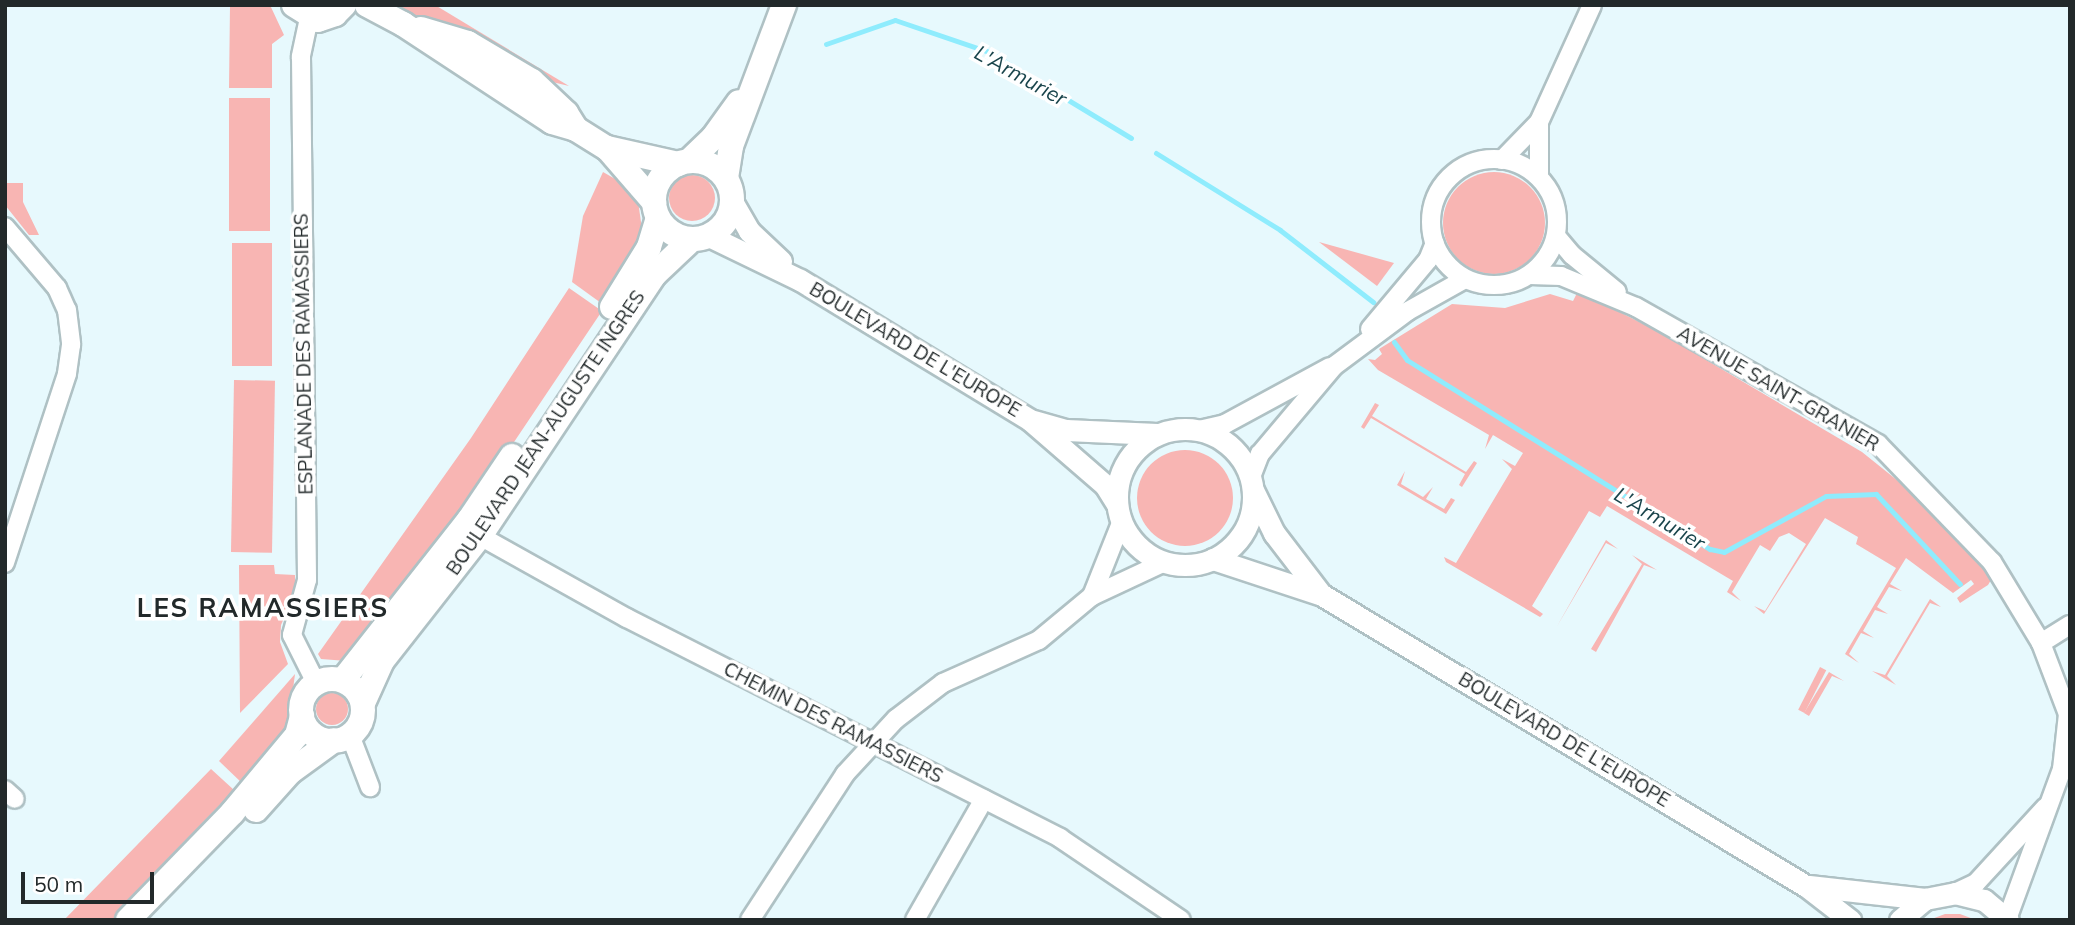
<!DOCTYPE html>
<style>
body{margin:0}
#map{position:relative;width:2075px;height:925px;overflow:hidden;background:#e7f9fd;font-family:Mulish,sans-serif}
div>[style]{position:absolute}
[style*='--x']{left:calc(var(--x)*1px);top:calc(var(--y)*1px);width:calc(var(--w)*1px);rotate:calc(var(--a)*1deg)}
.green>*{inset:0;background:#f8b5b3;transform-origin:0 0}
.round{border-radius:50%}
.stream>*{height:5px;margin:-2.5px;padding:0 2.5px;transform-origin:2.5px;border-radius:2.5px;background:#8fecfd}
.roads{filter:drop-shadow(2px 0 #afc1c4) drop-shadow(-2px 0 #afc1c4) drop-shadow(0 2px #afc1c4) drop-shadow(0 -2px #afc1c4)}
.minor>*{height:18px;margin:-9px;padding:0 9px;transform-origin:9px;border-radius:9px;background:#fff}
.minor>.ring{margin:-9px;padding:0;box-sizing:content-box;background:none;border:18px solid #fff;border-radius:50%}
.tertiary>*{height:21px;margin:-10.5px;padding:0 10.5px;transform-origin:10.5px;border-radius:10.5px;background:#fff}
.tertiary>.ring{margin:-10.5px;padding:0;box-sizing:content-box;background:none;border:21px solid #fff;border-radius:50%}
.secondary>*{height:24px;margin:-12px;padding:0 12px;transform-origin:12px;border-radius:12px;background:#fff}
.secondary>.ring{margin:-12px;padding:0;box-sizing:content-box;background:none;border:24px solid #fff;border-radius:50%}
span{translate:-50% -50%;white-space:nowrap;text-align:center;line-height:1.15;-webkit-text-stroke:7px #fff;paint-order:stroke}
.street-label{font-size:19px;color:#22292a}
.water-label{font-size:21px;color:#1a454c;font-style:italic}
.district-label{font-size:26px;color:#22292a;font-weight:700;letter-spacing:2px}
.frame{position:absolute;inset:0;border:7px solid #22292a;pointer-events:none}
.scale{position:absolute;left:21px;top:872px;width:133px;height:32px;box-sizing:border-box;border:4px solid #22292a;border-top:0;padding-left:9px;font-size:21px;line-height:24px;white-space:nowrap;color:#22292a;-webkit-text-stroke:5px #fff;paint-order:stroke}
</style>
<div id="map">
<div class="green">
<div style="clip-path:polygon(230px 5px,270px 5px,284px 35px,272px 44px,272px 88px,229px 88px)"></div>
<div style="clip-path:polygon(389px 5px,435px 5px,569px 86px,548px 81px)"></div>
<div style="left:229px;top:98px;width:41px;height:133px"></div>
<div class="round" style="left:1443px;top:172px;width:102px;height:102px"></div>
<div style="clip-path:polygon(603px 172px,624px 184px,638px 201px,642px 229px,637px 246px,601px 303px,572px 282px,583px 216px)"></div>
<div class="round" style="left:669px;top:175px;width:46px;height:46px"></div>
<div style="clip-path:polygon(5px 183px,23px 183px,23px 202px,39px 235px,29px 235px,5px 205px)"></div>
<div style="clip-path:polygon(1319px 242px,1394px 263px,1377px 286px)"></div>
<div style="left:232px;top:243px;width:40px;height:123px"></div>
<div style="clip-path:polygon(569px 288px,602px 311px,467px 512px,347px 661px,321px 659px,318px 654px,471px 438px)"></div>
<div style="clip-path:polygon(1578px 291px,1657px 331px,1862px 452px,1923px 501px,1980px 564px,1991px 580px,1988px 585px,1960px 603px,1957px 598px,1974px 584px,1971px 580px,1953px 593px,1906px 558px,1890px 584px,1902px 591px,1889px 587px,1877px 607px,1888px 614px,1875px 610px,1863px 631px,1874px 638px,1861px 633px,1849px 654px,1859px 663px,1845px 654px,1896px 568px,1856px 544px,1858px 537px,1825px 518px,1764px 614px,1754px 606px,1765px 611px,1806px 544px,1789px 533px,1779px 537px,1770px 551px,1760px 545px,1732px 592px,1741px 601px,1727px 592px,1733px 581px,1607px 506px,1600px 517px,1589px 511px,1532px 606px,1543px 614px,1540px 617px,1446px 562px,1444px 557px,1456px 563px,1512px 469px,1502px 459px,1515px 466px,1523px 453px,1493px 435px,1485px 449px,1489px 435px,1378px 370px,1368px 359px,1375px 360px,1382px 354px,1379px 349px,1452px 304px,1505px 308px,1550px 294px,1573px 301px)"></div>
<div style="left:234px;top:380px;width:41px;height:172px;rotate:1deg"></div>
<div style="clip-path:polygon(1375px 403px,1379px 405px,1372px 416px,1466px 472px,1474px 461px,1477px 463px,1462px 487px,1459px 485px,1465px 474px,1371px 418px,1364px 429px,1361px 427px)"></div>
<div class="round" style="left:1137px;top:450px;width:96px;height:96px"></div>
<div style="clip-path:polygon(1405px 471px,1401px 484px,1423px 497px,1433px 487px,1426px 499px,1444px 509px,1451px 498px,1455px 500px,1446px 514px,1397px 485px)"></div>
<div style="clip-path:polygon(1606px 540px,1618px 549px,1606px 543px,1556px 628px)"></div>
<div style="clip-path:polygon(1632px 555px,1657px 570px,1644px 565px,1596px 652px,1591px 649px,1642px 564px)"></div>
<div style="clip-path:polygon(239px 565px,274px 565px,275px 574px,295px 575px,295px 593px,281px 625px,280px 642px,288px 664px,240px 713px)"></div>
<div style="clip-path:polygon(1930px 599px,1941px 607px,1930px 603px,1887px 676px,1896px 685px,1872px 671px,1885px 675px)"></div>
<div style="left:1820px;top:667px;width:7px;height:48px;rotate:27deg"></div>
<div style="clip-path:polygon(1829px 672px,1844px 681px,1832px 676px,1809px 716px,1804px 713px)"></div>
<div style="clip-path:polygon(295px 674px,287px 735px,244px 785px,219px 761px)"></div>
<div class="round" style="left:316px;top:693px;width:32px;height:32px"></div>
<div style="clip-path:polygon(211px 769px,234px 790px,195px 831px,199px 837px,118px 920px,64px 920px)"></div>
<div style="clip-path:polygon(1945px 914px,1960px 914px,1976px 920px,1929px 920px)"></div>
</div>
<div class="stream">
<div style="--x:826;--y:44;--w:73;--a:-19.2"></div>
<div style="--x:895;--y:20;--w:99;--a:18.8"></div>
<div style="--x:989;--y:52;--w:166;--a:31.2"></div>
<div style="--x:1156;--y:153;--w:146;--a:31.8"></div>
<div style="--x:1280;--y:230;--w:118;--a:37.7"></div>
<div style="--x:1394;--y:342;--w:22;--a:54"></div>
<div style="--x:1407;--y:360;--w:357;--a:32"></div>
<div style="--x:1710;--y:549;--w:14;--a:12"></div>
<div style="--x:1724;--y:552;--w:116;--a:-28.8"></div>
<div style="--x:1826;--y:496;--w:50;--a:-2.3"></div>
<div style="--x:1876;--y:494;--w:123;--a:47"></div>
</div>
<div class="roads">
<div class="minor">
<div style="--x:309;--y:18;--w:40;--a:102"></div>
<div style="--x:301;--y:57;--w:523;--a:89.34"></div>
<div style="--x:307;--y:580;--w:57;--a:105.3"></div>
<div style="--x:292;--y:635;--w:54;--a:63.4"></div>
<div style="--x:1539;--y:122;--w:55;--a:90"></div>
<div class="ring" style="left:1431px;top:159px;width:108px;height:108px"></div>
<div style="--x:1502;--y:160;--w:53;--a:-45.8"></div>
<div style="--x:1539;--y:122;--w:128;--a:-65.6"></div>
<div style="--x:5;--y:227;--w:80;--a:49.6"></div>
<div style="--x:57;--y:288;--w:24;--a:66"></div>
<div style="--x:67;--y:310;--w:35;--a:83"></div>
<div style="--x:71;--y:345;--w:29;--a:98"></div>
<div style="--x:67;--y:374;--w:199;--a:108.2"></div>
<div style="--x:1556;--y:236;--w:25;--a:50"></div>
<div style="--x:1572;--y:255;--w:58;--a:39.4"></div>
<div style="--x:1530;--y:275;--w:31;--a:2"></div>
<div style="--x:1561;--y:276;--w:81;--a:22.5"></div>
<div style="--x:1636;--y:307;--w:278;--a:29.5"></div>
<div style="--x:1878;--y:444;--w:164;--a:46"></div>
<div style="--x:1992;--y:562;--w:95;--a:58.8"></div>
<div style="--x:2041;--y:643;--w:76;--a:69.2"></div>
<div style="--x:2068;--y:714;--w:55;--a:96.2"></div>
<div style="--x:2062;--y:769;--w:160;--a:110.1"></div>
<div style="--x:1370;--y:329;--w:90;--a:-50"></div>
<div style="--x:1428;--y:260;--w:18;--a:-68"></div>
<div style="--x:1199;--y:430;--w:27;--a:-13"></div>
<div style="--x:1225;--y:424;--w:119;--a:-28.5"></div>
<div style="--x:1251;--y:477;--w:25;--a:-69"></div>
<div style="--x:1260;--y:454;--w:115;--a:-49.9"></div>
<div style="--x:1334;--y:366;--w:92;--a:-36.6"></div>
<div style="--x:1408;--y:311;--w:65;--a:-29.3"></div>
<div style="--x:480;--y:536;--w:168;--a:29.2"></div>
<div style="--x:627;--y:618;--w:486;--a:26.9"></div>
<div style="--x:1060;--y:838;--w:146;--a:34.1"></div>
<div style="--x:1092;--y:596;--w:79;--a:-68.3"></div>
<div style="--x:2041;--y:643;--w:34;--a:-32"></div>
<div style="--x:350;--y:735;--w:56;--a:69"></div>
<div style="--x:5;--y:790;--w:13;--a:42"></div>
<div style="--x:1955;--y:893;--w:23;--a:-25"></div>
<div style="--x:1976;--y:883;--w:103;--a:-47.4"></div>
<div style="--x:750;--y:920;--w:174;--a:-56.9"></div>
<div style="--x:845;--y:774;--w:75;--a:-47.2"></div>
<div style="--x:896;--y:719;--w:59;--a:-37.5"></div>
<div style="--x:943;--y:683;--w:105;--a:-24.1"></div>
<div style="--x:1039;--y:640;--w:69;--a:-39.7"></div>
<div style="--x:1092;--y:596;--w:81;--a:-25"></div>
<div style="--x:915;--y:920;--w:139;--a:-60.3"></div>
</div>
<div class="tertiary">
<div style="--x:733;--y:203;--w:32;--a:60"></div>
<div style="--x:749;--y:231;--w:44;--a:43.2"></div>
<div style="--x:709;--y:236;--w:101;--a:25.8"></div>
<div style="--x:800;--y:280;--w:269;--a:31.3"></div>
<div style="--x:1030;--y:420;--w:99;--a:40.9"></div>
<div style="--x:1105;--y:485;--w:22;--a:58"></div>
<div style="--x:1034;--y:421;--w:33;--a:16"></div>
<div style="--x:1066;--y:430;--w:91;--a:2.5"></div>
<div class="ring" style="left:1117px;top:429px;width:115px;height:115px"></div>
<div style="--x:1254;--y:492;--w:46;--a:64"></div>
<div style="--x:1274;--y:533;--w:76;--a:52.5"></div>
<div style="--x:1213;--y:559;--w:115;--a:18.3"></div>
<div style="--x:1322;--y:595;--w:565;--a:31.02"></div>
<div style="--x:1806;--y:886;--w:56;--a:37.7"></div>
<div style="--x:1809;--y:886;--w:117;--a:6.4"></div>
<div style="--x:1900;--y:920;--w:33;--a:-40"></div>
<div style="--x:1925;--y:899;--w:31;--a:-11"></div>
<div style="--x:1955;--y:893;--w:30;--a:14"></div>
<div style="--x:1984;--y:900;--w:31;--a:40"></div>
</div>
<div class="secondary">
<div style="--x:294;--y:5;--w:28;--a:32"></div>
<div style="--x:318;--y:20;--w:18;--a:-19"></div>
<div style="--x:335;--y:14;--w:13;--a:-45"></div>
<div style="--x:367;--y:5;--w:41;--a:27.8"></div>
<div style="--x:403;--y:24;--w:178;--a:33.3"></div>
<div style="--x:552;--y:122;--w:25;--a:16"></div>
<div style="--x:576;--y:129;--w:36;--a:32"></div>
<div style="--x:607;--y:148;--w:72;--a:49"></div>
<div style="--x:421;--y:29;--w:49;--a:16.6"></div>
<div style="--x:468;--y:43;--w:74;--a:30.7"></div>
<div style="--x:532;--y:81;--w:47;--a:43.3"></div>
<div style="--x:566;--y:113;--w:19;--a:58"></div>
<div style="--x:607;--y:148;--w:73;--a:12.7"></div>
<div class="ring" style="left:654px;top:161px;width:54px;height:54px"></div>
<div style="--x:689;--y:161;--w:33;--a:-44"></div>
<div style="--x:713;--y:138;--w:44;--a:-54.2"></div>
<div style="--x:726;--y:178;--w:32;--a:-81"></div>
<div style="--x:731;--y:146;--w:151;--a:-69.4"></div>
<div style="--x:612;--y:307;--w:70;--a:-58.3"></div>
<div style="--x:649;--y:247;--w:30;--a:-73"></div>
<div class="ring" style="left:301px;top:679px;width:38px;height:38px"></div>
<div style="--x:343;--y:680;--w:204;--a:-51.8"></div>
<div style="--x:469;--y:520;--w:77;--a:-56.1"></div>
<div style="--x:363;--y:703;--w:46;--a:-65.7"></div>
<div style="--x:382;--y:661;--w:159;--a:-51.9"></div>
<div style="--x:480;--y:536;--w:314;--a:-56.3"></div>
<div style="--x:654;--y:275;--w:51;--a:-43.4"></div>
<div style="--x:256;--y:810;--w:51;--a:-48.2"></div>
<div style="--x:290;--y:772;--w:54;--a:-36"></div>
<div style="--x:128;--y:920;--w:149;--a:-45.8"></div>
<div style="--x:232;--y:813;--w:102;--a:-50.2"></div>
<div style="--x:297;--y:735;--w:20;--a:-75"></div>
</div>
</div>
<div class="street-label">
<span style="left:915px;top:350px;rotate:31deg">BOULEVARD DE L'EUROPE</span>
<span style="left:304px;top:354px;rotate:-91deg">ESPLANADE DES RAMASSIERS</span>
<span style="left:1778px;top:389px;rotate:30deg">AVENUE SAINT-GRANIER</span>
<span style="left:546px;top:433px;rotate:-56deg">BOULEVARD JEAN-AUGUSTE INGRES</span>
<span style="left:833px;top:723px;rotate:27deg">CHEMIN DES RAMASSIERS</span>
<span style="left:1564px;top:740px;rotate:31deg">BOULEVARD DE L'EUROPE</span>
</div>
<div class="water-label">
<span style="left:1021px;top:75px;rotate:29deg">L'Armurier</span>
<span style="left:1660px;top:518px;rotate:31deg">L'Armurier</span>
</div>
<div class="district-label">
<span style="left:263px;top:608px">LES RAMASSIERS</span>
</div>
<div class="frame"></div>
<div class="scale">50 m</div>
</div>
